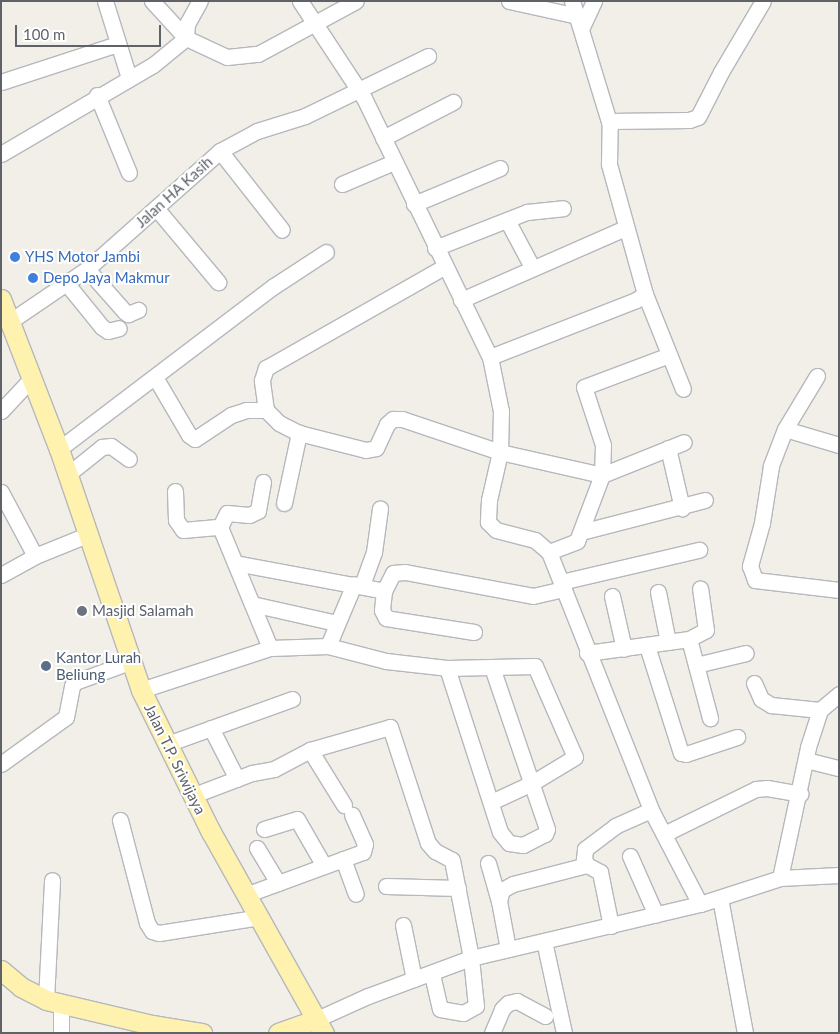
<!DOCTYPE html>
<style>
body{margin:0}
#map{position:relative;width:840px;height:1034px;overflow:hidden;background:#f1efe8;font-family:Lato,sans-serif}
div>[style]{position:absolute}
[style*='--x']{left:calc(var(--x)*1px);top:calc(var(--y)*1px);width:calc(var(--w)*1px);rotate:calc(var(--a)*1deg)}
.roads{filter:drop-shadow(1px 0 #b5b8bc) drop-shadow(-1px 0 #b5b8bc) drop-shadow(0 1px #b5b8bc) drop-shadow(0 -1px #b5b8bc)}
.minor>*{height:15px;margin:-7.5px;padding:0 7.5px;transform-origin:7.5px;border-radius:7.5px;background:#fff}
.major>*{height:19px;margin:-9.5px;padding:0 9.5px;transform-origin:9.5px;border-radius:9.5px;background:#fff2af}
.dots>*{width:14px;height:14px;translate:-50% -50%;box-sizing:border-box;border:2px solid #fff;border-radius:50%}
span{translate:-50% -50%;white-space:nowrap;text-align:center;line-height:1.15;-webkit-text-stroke:4px #fff;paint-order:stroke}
.street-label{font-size:15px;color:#5f6368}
.shop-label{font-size:15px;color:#366cbe}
.left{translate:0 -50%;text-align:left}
.worship-label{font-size:15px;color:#5b616d}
.service-label{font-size:15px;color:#4e5e75}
.frame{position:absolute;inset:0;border:2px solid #5f6368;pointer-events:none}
.scale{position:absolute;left:15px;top:25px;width:146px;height:22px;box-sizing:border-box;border:2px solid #5f6368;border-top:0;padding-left:6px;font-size:15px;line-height:18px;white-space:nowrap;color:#5f6368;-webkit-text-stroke:4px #fff;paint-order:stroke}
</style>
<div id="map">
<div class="roads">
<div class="minor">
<div style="--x:105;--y:1;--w:81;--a:72.7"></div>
<div style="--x:152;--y:1;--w:50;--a:47.4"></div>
<div style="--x:186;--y:38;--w:45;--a:24.9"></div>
<div style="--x:227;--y:57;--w:31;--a:-6"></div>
<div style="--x:258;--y:54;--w:111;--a:-28.4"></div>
<div style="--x:300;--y:1;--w:116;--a:56.6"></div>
<div style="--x:364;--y:98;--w:288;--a:64.1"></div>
<div style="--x:490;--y:357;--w:55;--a:78.5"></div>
<div style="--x:501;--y:411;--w:41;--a:91.4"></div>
<div style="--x:500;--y:452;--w:49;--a:102.9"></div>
<div style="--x:489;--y:500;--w:22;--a:93"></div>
<div style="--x:488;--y:522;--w:11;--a:45"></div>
<div style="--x:496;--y:530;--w:40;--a:14.4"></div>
<div style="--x:535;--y:540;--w:18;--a:41"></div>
<div style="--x:549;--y:552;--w:277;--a:68.4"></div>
<div style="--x:651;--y:810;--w:106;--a:62.5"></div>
<div style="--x:509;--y:1;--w:70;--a:12.4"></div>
<div style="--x:581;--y:29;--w:31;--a:-65"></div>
<div style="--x:1;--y:82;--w:122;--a:-18.1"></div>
<div style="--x:97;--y:95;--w:84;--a:67.7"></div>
<div style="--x:609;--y:121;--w:80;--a:-0.7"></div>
<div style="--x:689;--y:120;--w:9;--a:-18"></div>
<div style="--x:698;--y:117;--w:51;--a:-62.9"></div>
<div style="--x:721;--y:72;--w:82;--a:-59.4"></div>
<div style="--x:383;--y:138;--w:79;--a:-27.2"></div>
<div style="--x:220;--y:151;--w:100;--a:51.9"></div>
<div style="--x:1;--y:154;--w:176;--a:-30.4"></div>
<div style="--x:153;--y:65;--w:43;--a:-39.3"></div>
<div style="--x:186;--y:38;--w:14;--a:-86"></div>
<div style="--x:187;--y:24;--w:26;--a:-61"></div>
<div style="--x:342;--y:184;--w:56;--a:-22.9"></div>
<div style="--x:414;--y:204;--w:93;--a:-22.7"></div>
<div style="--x:156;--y:208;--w:97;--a:50"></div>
<div style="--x:507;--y:220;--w:53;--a:62"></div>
<div style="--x:435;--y:248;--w:99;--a:-21.4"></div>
<div style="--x:527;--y:212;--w:36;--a:-6"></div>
<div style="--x:87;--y:269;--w:57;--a:48.5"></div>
<div style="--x:125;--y:312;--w:4;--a:34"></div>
<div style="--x:128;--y:314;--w:11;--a:-22"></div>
<div style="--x:67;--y:284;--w:55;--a:50.9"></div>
<div style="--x:102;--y:327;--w:7;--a:34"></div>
<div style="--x:108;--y:331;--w:11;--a:-15"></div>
<div style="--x:645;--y:294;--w:102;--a:68.2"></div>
<div style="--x:461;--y:300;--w:179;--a:-23.7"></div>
<div style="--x:9;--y:322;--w:94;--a:-34.2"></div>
<div style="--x:87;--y:269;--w:178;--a:-41.6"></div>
<div style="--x:220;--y:151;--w:42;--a:-28.4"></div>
<div style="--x:257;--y:131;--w:50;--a:-17.4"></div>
<div style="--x:305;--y:116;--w:137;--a:-26"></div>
<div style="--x:490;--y:357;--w:157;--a:-21.3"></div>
<div style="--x:636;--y:300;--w:11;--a:-34"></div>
<div style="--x:645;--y:294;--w:135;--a:-105.5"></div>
<div style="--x:609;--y:164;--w:39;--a:-89"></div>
<div style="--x:610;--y:125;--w:130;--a:-107"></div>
<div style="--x:155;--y:377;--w:67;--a:59.6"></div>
<div style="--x:189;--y:435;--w:7;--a:34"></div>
<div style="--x:195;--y:439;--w:43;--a:-33.7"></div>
<div style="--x:231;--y:415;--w:16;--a:-18"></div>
<div style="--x:246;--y:410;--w:20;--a:0"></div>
<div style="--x:266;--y:410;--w:18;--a:45"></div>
<div style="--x:279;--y:423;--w:22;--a:27"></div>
<div style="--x:299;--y:433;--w:69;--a:14.2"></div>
<div style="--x:366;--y:450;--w:10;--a:-11"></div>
<div style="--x:376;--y:448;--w:26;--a:-65"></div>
<div style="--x:387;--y:424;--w:8;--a:-40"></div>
<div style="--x:393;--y:419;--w:9;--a:0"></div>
<div style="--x:402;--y:419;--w:103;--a:18.6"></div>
<div style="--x:500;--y:452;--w:105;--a:12.7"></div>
<div style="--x:602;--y:475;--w:30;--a:-88"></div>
<div style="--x:603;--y:445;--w:61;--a:-108.1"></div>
<div style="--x:584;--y:387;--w:91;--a:-20.6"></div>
<div style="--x:266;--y:410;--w:30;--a:-98"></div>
<div style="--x:262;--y:380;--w:13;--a:-72"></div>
<div style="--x:266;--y:368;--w:205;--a:-29.6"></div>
<div style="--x:1;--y:411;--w:44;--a:-46.8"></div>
<div style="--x:785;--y:429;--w:62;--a:-58.9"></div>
<div style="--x:839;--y:445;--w:56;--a:-163.5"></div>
<div style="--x:785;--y:429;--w:40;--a:111"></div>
<div style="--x:771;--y:466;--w:58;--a:99"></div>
<div style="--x:762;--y:523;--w:45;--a:105.6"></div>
<div style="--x:750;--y:566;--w:15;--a:70"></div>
<div style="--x:755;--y:580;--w:85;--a:6.8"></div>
<div style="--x:668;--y:448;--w:62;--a:76.9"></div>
<div style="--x:59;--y:449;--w:270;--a:-37.2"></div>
<div style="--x:274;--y:286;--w:62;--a:-33.2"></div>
<div style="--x:67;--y:475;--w:45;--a:-38.7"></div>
<div style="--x:102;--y:447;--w:9;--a:-6"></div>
<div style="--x:111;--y:446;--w:22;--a:36"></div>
<div style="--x:263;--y:482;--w:29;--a:100"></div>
<div style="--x:258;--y:511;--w:10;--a:156"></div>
<div style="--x:249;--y:515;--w:22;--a:-175"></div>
<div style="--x:227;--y:513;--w:16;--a:117"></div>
<div style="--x:220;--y:527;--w:131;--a:67.5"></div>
<div style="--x:175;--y:491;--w:29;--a:88"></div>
<div style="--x:176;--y:520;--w:12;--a:55"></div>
<div style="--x:183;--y:530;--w:37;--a:-5"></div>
<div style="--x:1;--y:492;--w:72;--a:62"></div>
<div style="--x:284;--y:503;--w:72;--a:-77.9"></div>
<div style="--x:581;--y:532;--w:128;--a:-14.5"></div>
<div style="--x:549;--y:552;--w:30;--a:-21"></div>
<div style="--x:577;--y:541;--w:71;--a:-69.3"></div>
<div style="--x:602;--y:475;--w:88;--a:-21.9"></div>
<div style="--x:235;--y:563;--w:152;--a:10.6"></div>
<div style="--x:1;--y:575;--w:39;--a:-29"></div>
<div style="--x:35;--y:556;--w:56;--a:-22"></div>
<div style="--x:561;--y:582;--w:142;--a:-13.1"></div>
<div style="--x:362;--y:585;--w:35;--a:-70"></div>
<div style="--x:374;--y:552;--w:44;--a:-82.2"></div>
<div style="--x:658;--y:592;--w:51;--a:78.7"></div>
<div style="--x:612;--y:596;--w:54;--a:77.2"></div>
<div style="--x:252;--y:604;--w:86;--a:12.7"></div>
<div style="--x:474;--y:632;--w:89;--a:-171"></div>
<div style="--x:386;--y:618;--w:9;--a:-117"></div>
<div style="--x:382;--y:610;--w:19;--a:-84"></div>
<div style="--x:384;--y:591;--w:20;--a:-63"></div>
<div style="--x:393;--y:573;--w:12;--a:-5"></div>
<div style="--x:405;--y:572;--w:130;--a:10.6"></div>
<div style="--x:533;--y:596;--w:31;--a:-13"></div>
<div style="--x:689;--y:639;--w:82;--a:75.1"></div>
<div style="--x:328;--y:646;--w:67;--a:-67.2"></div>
<div style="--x:647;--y:646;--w:112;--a:72.4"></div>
<div style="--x:681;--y:753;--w:5;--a:11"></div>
<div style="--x:686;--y:754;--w:54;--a:-18.4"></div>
<div style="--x:587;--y:653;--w:103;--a:-7.8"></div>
<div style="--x:689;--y:639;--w:19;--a:-28"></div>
<div style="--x:706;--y:630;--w:42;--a:-98.1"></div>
<div style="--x:696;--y:665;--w:51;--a:-13.5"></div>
<div style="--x:447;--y:668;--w:172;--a:72.1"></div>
<div style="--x:500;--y:832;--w:14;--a:51"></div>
<div style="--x:509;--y:843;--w:14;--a:8"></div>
<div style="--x:523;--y:845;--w:25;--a:-27"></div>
<div style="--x:545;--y:834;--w:5;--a:-68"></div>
<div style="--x:547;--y:829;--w:171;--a:-108.8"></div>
<div style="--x:754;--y:683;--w:17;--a:66"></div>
<div style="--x:761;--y:699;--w:12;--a:31"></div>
<div style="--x:771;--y:705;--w:49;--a:5.8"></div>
<div style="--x:141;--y:690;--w:136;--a:-18"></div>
<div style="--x:270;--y:648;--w:58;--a:-2"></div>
<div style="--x:328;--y:646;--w:60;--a:14.5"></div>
<div style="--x:386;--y:661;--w:61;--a:6.5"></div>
<div style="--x:447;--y:668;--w:88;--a:-1.3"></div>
<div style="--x:535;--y:666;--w:99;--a:66.3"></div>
<div style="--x:575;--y:757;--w:50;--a:148.8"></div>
<div style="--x:532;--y:783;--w:45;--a:155.1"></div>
<div style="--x:211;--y:728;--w:57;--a:63"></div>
<div style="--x:167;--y:744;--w:133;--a:-19.8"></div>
<div style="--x:310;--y:750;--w:65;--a:58.3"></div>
<div style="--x:806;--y:760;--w:34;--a:14"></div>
<div style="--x:1;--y:764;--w:80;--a:-35.9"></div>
<div style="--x:66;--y:717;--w:32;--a:-79"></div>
<div style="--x:72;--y:686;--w:5;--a:-53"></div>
<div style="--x:75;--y:682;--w:59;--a:-20"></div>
<div style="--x:194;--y:795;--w:62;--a:-20.8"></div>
<div style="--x:252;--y:773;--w:22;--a:-10"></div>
<div style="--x:274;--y:769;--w:41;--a:-27.8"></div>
<div style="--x:310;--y:750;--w:83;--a:-16"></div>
<div style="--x:390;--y:727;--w:122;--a:71.9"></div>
<div style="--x:428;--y:843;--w:11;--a:49"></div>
<div style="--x:435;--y:851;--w:19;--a:28"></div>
<div style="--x:452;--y:860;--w:100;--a:79"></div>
<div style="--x:471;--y:958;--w:48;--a:84.1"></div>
<div style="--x:476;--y:1006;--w:15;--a:152"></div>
<div style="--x:463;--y:1013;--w:23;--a:-170"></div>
<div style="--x:440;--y:1009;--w:37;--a:-103"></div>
<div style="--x:120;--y:820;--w:106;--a:75.3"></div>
<div style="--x:147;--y:923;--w:9;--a:58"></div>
<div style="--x:152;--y:931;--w:7;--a:16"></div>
<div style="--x:159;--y:933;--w:102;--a:-9"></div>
<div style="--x:264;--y:829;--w:34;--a:-17"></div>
<div style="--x:297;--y:819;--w:54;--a:60.1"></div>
<div style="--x:664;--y:834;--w:102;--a:-26.1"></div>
<div style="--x:756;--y:789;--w:11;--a:-5"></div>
<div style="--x:767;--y:788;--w:34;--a:10"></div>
<div style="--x:257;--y:848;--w:41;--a:59"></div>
<div style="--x:630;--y:856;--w:64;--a:66.2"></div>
<div style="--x:343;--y:859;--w:37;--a:70"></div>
<div style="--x:488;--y:863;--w:40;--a:74"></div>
<div style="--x:587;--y:865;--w:7;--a:-117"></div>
<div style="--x:584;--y:859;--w:10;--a:-84"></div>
<div style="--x:585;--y:849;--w:38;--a:-37"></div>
<div style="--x:615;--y:826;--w:39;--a:-24"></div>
<div style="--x:780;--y:878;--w:134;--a:-77.9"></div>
<div style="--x:808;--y:747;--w:39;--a:-72"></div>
<div style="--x:820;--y:710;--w:25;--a:-40"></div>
<div style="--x:386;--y:886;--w:72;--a:1.6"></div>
<div style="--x:248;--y:894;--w:122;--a:-20.1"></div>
<div style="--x:363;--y:852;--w:8;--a:-76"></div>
<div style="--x:365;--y:844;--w:32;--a:-114"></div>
<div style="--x:720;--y:898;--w:137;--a:79.5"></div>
<div style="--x:403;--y:925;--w:55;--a:78.5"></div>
<div style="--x:544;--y:941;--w:94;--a:77.7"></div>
<div style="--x:508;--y:949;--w:49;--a:-100.6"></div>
<div style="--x:499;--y:901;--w:11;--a:-75"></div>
<div style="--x:502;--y:890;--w:13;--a:-29"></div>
<div style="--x:513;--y:884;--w:76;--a:-14.4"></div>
<div style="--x:587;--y:865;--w:15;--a:28"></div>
<div style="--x:600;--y:872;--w:55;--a:78.5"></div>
<div style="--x:46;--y:1000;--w:120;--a:-87.1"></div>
<div style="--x:61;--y:1003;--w:30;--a:90"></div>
<div style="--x:317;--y:1019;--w:56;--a:-24.3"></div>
<div style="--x:368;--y:996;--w:110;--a:-20.3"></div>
<div style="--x:471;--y:958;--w:235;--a:-13.3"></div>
<div style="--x:700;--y:904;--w:84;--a:-18"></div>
<div style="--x:780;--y:878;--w:59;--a:-2.9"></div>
<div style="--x:492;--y:1033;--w:26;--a:-67"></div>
<div style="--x:502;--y:1009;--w:8;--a:-45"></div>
<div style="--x:508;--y:1003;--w:9;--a:-13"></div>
<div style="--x:517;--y:1001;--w:32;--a:28"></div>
</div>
<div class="major">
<div style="--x:1;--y:299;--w:161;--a:68.9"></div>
<div style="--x:59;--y:449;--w:255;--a:71.2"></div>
<div style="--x:141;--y:690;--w:158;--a:63.8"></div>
<div style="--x:211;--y:832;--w:231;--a:60.7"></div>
<div style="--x:1;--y:970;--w:26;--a:40"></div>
<div style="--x:21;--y:987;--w:28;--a:27"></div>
<div style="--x:46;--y:1000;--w:109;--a:13.3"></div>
<div style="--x:152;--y:1025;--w:51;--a:9.1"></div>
<div style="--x:278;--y:1033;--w:41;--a:-19.7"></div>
</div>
</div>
<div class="dots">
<div style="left:15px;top:257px;background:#3f7fe0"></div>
<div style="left:33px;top:278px;background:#3f7fe0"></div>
<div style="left:82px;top:611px;background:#6b7280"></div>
<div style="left:46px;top:666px;background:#5c6f8a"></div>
</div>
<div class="street-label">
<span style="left:174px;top:192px;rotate:-42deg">Jalan HA Kasih</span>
<span style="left:175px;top:759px;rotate:64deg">Jalan T.P. Sriwijaya</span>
</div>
<div class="shop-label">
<span class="left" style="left:25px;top:257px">YHS Motor Jambi</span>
<span class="left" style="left:43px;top:278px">Depo Jaya Makmur</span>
</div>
<div class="worship-label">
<span class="left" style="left:92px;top:611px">Masjid Salamah</span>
</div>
<div class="service-label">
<span class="left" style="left:56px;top:666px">Kantor Lurah<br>Beliung</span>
</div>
<div class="frame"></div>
<div class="scale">100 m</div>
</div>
